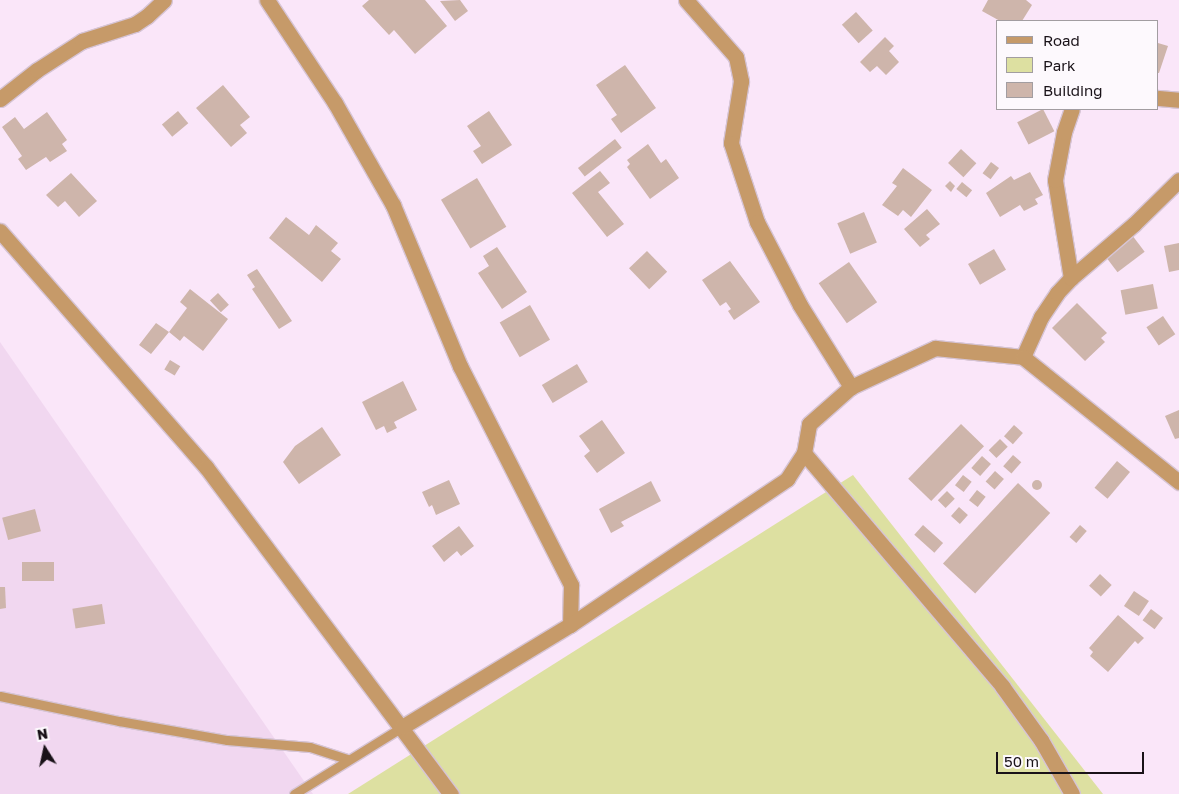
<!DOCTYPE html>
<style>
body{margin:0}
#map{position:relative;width:1179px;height:794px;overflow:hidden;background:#fae6f9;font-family:"Golos Text",sans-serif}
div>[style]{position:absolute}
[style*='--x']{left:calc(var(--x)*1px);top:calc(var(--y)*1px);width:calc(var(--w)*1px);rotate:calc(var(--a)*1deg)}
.built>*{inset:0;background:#f1d7f0}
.green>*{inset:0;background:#dde0a1}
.building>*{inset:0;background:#ceb5ab;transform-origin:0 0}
.round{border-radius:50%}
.roads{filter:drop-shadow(1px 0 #d6c4d5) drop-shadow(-1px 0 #d6c4d5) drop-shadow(0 1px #d6c4d5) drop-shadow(0 -1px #d6c4d5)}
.service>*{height:9px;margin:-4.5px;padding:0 4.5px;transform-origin:4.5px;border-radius:4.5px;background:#c69a69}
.minor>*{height:15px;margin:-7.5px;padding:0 7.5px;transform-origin:7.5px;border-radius:7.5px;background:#c69a69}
span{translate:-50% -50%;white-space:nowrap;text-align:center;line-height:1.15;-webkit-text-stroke:4px #fdf9fd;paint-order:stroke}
.legend{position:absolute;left:996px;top:20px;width:162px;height:90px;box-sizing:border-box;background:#fdf9fd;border:1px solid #a29da1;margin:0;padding:6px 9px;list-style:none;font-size:15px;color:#191218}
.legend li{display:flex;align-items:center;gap:10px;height:25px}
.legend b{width:25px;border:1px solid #a29da1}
.north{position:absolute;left:20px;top:724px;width:50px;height:50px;-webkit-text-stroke:4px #fdf9fd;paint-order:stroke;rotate:350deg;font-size:14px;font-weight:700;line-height:20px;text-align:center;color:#191218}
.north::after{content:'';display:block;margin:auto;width:18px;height:22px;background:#191218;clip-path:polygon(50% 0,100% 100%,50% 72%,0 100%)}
.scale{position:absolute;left:996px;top:752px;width:148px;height:22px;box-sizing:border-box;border:2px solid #191218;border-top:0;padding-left:6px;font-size:15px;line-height:18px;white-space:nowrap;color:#191218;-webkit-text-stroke:4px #fdf9fd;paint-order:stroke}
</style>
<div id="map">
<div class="built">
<div style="clip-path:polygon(0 342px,313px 794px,0 794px)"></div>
</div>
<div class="green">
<div style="clip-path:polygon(853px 475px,1103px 794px,348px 794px)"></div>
</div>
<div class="building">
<div style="clip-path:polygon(369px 0,425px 0,447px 26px,415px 54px,394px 30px,389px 35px,362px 6px)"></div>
<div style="clip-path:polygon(460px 0,468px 11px,455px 21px,440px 1px)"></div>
<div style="clip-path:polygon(988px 0,1026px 0,1032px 5px,1022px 21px,1000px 21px,982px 11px)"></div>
<div style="left:856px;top:12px;width:25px;height:19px;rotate:48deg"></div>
<div style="clip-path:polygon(885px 37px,894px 46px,889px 51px,899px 62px,886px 75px,877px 66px,870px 72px,860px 62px)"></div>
<div style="clip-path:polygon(1158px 43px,1168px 46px,1159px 73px,1158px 73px)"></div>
<div style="clip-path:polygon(625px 65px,656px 108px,621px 133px,611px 119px,617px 115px,596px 85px)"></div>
<div style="clip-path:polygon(223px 85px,250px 117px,240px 125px,247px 133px,231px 147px,196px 108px)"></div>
<div style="left:1043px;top:109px;width:25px;height:29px;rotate:63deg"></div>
<div style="left:178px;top:111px;width:16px;height:21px;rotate:50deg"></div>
<div style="clip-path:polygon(489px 111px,512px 145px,482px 164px,473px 151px,481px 146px,467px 126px)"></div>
<div style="clip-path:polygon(47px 112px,67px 140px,62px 144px,67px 151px,50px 162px,46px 157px,26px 170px,18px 159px,22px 156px,2px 127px,15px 117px,24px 129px)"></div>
<div style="left:615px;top:139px;width:11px;height:47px;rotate:52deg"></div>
<div style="clip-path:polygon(648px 144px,661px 163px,666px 159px,679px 178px,650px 199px,627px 167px,630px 164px,627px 160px)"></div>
<div style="left:961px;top:149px;width:21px;height:19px;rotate:43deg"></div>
<div style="left:991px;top:162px;width:10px;height:14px;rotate:37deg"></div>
<div style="clip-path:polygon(903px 168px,932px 190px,911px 217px,903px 210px,898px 216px,882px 205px,897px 186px,892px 183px)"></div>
<div style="clip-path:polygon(600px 171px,610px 183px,598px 192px,624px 224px,607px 237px,572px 193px)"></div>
<div style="clip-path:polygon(1030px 172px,1043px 195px,1035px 199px,1038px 204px,1024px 211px,1020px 205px,1000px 217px,986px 193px,1011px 176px,1014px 180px)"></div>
<div style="clip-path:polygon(71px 173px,97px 201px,79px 217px,65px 201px,58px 207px,46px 195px)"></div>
<div style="left:477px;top:178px;width:57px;height:42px;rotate:59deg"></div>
<div style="clip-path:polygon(950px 181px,955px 186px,951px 192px,945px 186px)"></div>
<div style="left:962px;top:182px;width:13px;height:9px;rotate:39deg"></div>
<div style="clip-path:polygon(927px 209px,940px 224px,926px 235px,930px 239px,920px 247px,904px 229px)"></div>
<div style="left:864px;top:212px;width:33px;height:29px;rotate:67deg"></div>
<div style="clip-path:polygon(286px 217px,309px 235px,316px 225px,338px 243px,331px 251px,341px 259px,322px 282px,269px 238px)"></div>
<div style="left:1132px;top:235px;width:21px;height:34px;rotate:53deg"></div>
<div style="clip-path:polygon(1179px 243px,1179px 270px,1169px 272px,1164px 246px)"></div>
<div style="clip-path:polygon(497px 247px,527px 292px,502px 309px,478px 273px,489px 266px,483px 256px)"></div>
<div style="left:994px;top:249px;width:24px;height:30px;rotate:60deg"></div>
<div style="left:647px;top:251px;width:29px;height:25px;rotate:46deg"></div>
<div style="clip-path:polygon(730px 261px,760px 302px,734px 320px,728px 311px,731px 309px,726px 302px,720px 306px,702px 280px)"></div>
<div style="left:849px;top:262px;width:49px;height:37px;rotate:55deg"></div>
<div style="clip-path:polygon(257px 269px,292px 321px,279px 329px,252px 289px,255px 287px,247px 275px)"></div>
<div style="left:1153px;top:284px;width:25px;height:33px;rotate:79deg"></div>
<div style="clip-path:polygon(190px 289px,228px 319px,203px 351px,184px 336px,180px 341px,169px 332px,151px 354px,139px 345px,156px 323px,169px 332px,187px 308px,180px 302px)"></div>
<div style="left:218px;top:293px;width:16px;height:11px;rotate:47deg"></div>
<div style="clip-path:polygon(1077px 303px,1107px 333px,1101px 338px,1105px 342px,1085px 361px,1052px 328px)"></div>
<div style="left:530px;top:305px;width:40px;height:35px;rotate:60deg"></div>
<div style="left:1163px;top:316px;width:22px;height:20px;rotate:56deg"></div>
<div style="left:170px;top:360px;width:12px;height:11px;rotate:31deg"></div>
<div style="left:577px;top:364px;width:21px;height:41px;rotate:59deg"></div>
<div style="clip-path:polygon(403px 381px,417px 410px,394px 422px,397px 428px,387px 433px,384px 426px,376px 430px,362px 402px)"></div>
<div style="clip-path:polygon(1179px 410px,1179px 438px,1175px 439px,1165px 416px)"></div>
<div style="clip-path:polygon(602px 420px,625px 453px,597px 473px,584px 456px,590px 451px,579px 436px)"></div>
<div style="left:961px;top:424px;width:32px;height:76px;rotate:44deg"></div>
<div style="left:1014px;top:425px;width:12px;height:15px;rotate:42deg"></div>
<div style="clip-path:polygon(322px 427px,341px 455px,299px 484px,283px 462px,295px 446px)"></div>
<div style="left:1000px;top:439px;width:11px;height:16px;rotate:45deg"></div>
<div style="left:1013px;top:455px;width:11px;height:15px;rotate:41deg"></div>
<div style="left:982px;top:456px;width:12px;height:16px;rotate:42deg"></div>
<div style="left:1117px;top:461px;width:17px;height:35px;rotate:40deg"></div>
<div style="left:995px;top:471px;width:12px;height:14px;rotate:42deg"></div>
<div style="left:963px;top:475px;width:11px;height:13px;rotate:38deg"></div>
<div class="round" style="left:1032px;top:480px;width:10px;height:10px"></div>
<div style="clip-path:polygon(449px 480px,460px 504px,436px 515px,432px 505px,429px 507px,422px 492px)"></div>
<div style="clip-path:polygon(651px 481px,661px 501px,621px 522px,624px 526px,611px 533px,599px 509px)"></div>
<div style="left:1018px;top:483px;width:44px;height:110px;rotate:43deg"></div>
<div style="left:977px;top:490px;width:11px;height:13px;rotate:38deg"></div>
<div style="left:947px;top:491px;width:11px;height:13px;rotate:45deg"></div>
<div style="left:959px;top:507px;width:12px;height:12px;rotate:42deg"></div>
<div style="left:35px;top:509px;width:23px;height:34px;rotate:75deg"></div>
<div style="left:923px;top:525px;width:27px;height:13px;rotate:42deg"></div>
<div style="left:1080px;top:525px;width:9px;height:16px;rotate:41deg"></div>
<div style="clip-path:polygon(459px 526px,474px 546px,461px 556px,457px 551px,444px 562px,432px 546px)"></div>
<div style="left:22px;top:562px;width:32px;height:19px"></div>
<div style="left:1100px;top:574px;width:16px;height:16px;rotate:43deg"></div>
<div style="clip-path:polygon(0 587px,5px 587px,6px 608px,0 609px)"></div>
<div style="left:1134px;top:591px;width:18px;height:18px;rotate:34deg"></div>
<div style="left:102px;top:604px;width:20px;height:30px;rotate:81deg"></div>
<div style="left:1151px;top:609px;width:15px;height:14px;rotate:37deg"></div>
<div style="clip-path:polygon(1118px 615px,1144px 638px,1138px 644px,1135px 641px,1108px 672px,1090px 656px,1093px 652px,1089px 648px)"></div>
</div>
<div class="roads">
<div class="service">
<div style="--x:0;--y:696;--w:122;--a:11.9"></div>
<div style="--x:119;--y:721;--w:110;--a:10"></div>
<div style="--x:227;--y:740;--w:83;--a:4.8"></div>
<div style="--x:310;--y:747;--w:40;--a:18"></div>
<div style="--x:294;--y:794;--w:127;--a:-31.8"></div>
</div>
<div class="minor">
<div style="--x:267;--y:0;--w:123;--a:56.6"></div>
<div style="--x:335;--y:103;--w:117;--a:60.4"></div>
<div style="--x:393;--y:205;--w:174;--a:67.4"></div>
<div style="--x:460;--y:366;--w:246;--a:63.1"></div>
<div style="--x:571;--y:585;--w:40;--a:91.4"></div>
<div style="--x:686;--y:0;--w:76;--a:48.7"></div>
<div style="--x:736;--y:57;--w:25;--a:78"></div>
<div style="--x:741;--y:81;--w:63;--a:99.2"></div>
<div style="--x:731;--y:143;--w:83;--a:71.8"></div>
<div style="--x:757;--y:222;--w:93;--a:62.6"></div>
<div style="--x:800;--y:305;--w:97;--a:58.1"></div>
<div style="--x:1158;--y:98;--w:21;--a:5"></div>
<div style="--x:0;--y:99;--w:47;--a:-38.1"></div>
<div style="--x:37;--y:70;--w:54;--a:-32.8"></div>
<div style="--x:82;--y:41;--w:56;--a:-17.8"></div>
<div style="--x:135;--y:24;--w:14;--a:-34"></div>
<div style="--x:147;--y:16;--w:23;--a:-43"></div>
<div style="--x:0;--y:231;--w:313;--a:48.9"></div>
<div style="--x:206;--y:467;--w:409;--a:53.2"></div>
<div style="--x:1071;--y:278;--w:99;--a:-99.3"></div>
<div style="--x:1055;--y:180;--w:49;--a:-79.4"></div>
<div style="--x:1064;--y:132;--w:24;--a:-71"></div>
<div style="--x:1023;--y:357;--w:44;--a:-65.8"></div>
<div style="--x:1041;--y:317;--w:29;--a:-56"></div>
<div style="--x:1057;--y:293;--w:21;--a:-47"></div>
<div style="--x:1071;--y:278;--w:83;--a:-40.6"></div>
<div style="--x:1134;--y:224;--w:63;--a:-44.4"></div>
<div style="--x:804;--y:453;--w:306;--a:49.6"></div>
<div style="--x:1002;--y:686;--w:67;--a:54.2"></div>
<div style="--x:1041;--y:740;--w:62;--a:60.1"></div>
<div style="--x:402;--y:727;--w:197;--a:-31.3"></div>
<div style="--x:570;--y:625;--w:262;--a:-33.9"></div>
<div style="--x:787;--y:479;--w:31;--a:-57"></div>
<div style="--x:804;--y:453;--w:29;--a:-80"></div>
<div style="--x:809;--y:424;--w:56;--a:-41.4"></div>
<div style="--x:851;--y:387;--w:93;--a:-24.9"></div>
<div style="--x:935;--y:348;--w:88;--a:5.8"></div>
<div style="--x:1023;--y:357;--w:200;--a:38.7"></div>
</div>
</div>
<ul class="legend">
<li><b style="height:6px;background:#c69a69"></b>Road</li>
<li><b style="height:14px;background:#dde0a1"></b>Park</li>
<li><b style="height:14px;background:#ceb5ab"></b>Building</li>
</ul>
<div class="north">N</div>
<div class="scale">50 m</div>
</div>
